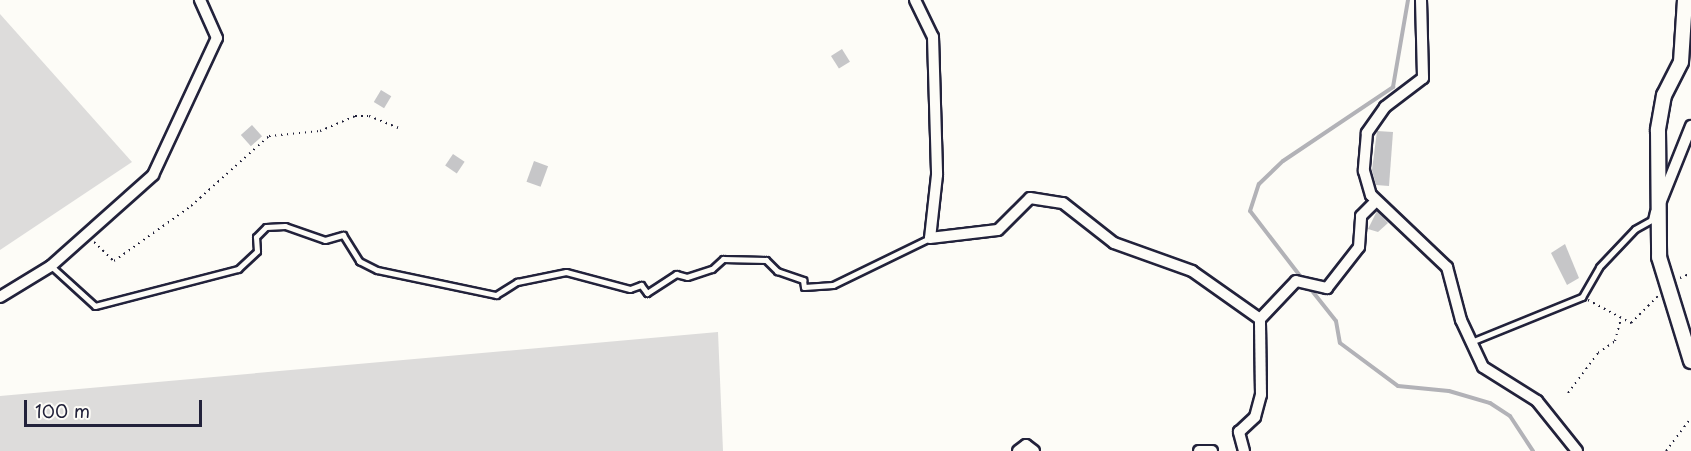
<!DOCTYPE html>
<style>
body{margin:0}
#map{position:relative;width:1691px;height:451px;overflow:hidden;background:#fdfcf7;font-family:"Playpen Sans",sans-serif}
div>[style]{position:absolute}
[style*='--x']{left:calc(var(--x)*1px);top:calc(var(--y)*1px);width:calc(var(--w)*1px);rotate:calc(var(--a)*1deg)}
.green>*{inset:0;background:#dddcdb}
.stream>*{height:4px;margin:-2px;padding:0 2px;transform-origin:2px;border-radius:2px;background:#b2b2b7}
.building>*{inset:0;background:#c6c6c8;transform-origin:0 0}
.path>*{height:2px;margin-top:-1px;transform-origin:0;background:repeating-linear-gradient(90deg,#22223b 0 1.5px,transparent 0 6px)}
.roads{filter:drop-shadow(2px 0 #22223b) drop-shadow(-2px 0 #22223b) drop-shadow(0 2px #22223b) drop-shadow(0 -2px #22223b)}
.lane>*{height:5px;margin:-2.5px;padding:0 2.5px;transform-origin:2.5px;border-radius:2.5px;background:#fdfcf7}
.street>*{height:10px;margin:-5px;padding:0 5px;transform-origin:5px;border-radius:5px;background:#fdfcf7}
.secondary>*{height:14px;margin:-7px;padding:0 7px;transform-origin:7px;border-radius:7px;background:#fdfcf7}
span{translate:-50% -50%;white-space:nowrap;text-align:center;line-height:1.15;-webkit-text-stroke:5px #fdfcf7;paint-order:stroke}
.scale{position:absolute;left:24px;top:400px;width:178px;height:27px;box-sizing:border-box;border:3px solid #22223b;border-top:0;padding-left:8px;font-size:18px;line-height:21px;white-space:nowrap;color:#22223b;-webkit-text-stroke:4px #fdfcf7;paint-order:stroke}
</style>
<div id="map">
<div class="green">
<div style="clip-path:polygon(0 14px,132px 162px,0 250px)"></div>
<div style="clip-path:polygon(718px 332px,723px 451px,0 451px,0 396px)"></div>
</div>
<div class="stream">
<div style="--x:1304;--y:281;--w:88;--a:-127.6"></div>
<div style="--x:1250;--y:211;--w:28;--a:-72"></div>
<div style="--x:1259;--y:184;--w:33;--a:-44"></div>
<div style="--x:1283;--y:161;--w:133;--a:-33.9"></div>
<div style="--x:1393;--y:87;--w:88;--a:-80.2"></div>
<div style="--x:1309;--y:287;--w:43;--a:51.5"></div>
<div style="--x:1336;--y:321;--w:22;--a:80"></div>
<div style="--x:1340;--y:343;--w:72;--a:36.6"></div>
<div style="--x:1398;--y:386;--w:51;--a:5.6"></div>
<div style="--x:1449;--y:391;--w:43;--a:16.3"></div>
<div style="--x:1490;--y:403;--w:24;--a:33"></div>
<div style="--x:1510;--y:416;--w:42;--a:56.7"></div>
</div>
<div class="building">
<div style="left:842px;top:49px;width:15px;height:13px;rotate:58deg"></div>
<div style="left:381px;top:90px;width:12px;height:14px;rotate:31deg"></div>
<div style="left:252px;top:125px;width:15px;height:15px;rotate:48deg"></div>
<div style="clip-path:polygon(1377px 131px,1393px 132px,1389px 186px,1376px 185px,1372px 170px)"></div>
<div style="left:453px;top:154px;width:14px;height:14px;rotate:34deg"></div>
<div style="left:534px;top:161px;width:15px;height:22px;rotate:20deg"></div>
<div style="clip-path:polygon(1377px 211px,1388px 223px,1378px 232px,1368px 229px)"></div>
<div style="clip-path:polygon(1565px 244px,1579px 278px,1567px 285px,1551px 253px)"></div>
</div>
<div class="path">
<div style="--x:94;--y:242;--w:28;--a:44"></div>
<div style="--x:114;--y:261;--w:95;--a:-35.5"></div>
<div style="--x:191;--y:206;--w:105;--a:-41.9"></div>
<div style="--x:269;--y:136;--w:51;--a:-5.6"></div>
<div style="--x:320;--y:131;--w:38;--a:-23"></div>
<div style="--x:355;--y:116;--w:14;--a:0"></div>
<div style="--x:369;--y:116;--w:32;--a:22"></div>
<div style="--x:1680;--y:278;--w:12;--a:-24"></div>
<div style="--x:1588;--y:300;--w:49;--a:28.1"></div>
<div style="--x:1631;--y:323;--w:38;--a:-45"></div>
<div style="--x:1568;--y:393;--w:50;--a:-53.1"></div>
<div style="--x:1598;--y:353;--w:21;--a:-35"></div>
<div style="--x:1615;--y:341;--w:23;--a:-75"></div>
<div style="--x:1666;--y:451;--w:41;--a:-52.9"></div>
</div>
<div class="roads">
<div class="lane">
<div style="--x:51;--y:266;--w:59;--a:42.3"></div>
<div style="--x:95;--y:306;--w:148;--a:-14.5"></div>
<div style="--x:238;--y:269;--w:26;--a:-43"></div>
<div style="--x:257;--y:251;--w:14;--a:-94"></div>
<div style="--x:256;--y:237;--w:14;--a:-45"></div>
<div style="--x:266;--y:227;--w:19;--a:-3"></div>
<div style="--x:285;--y:226;--w:42;--a:19.3"></div>
<div style="--x:325;--y:240;--w:19;--a:-16"></div>
<div style="--x:343;--y:235;--w:31;--a:58"></div>
<div style="--x:359;--y:261;--w:20;--a:27"></div>
<div style="--x:377;--y:270;--w:122;--a:11.9"></div>
<div style="--x:496;--y:295;--w:25;--a:-32"></div>
<div style="--x:517;--y:282;--w:50;--a:-11.5"></div>
<div style="--x:566;--y:272;--w:66;--a:14.9"></div>
<div style="--x:630;--y:289;--w:12;--a:-20"></div>
<div style="--x:641;--y:285;--w:10;--a:53"></div>
<div style="--x:647;--y:293;--w:35;--a:-33"></div>
<div style="--x:676;--y:274;--w:11;--a:15"></div>
<div style="--x:687;--y:277;--w:26;--a:-18"></div>
<div style="--x:712;--y:269;--w:15;--a:-42"></div>
<div style="--x:723;--y:259;--w:43;--a:1.3"></div>
<div style="--x:766;--y:260;--w:16;--a:45"></div>
<div style="--x:777;--y:271;--w:28;--a:19"></div>
<div style="--x:803;--y:280;--w:7;--a:82"></div>
<div style="--x:804;--y:287;--w:29;--a:-4"></div>
<div style="--x:833;--y:285;--w:108;--a:-25.9"></div>
<div style="--x:1471;--y:342;--w:120;--a:-22.1"></div>
<div style="--x:1582;--y:297;--w:34;--a:-60"></div>
<div style="--x:1599;--y:267;--w:52;--a:-46.5"></div>
<div style="--x:1635;--y:229;--w:18;--a:-29"></div>
<div style="--x:1651;--y:220;--w:9;--a:-77"></div>
</div>
<div class="street">
<div style="--x:915;--y:0;--w:41;--a:64.1"></div>
<div style="--x:933;--y:37;--w:138;--a:88.3"></div>
<div style="--x:937;--y:175;--w:63;--a:96.3"></div>
<div style="--x:930;--y:238;--w:68;--a:-6.7"></div>
<div style="--x:998;--y:230;--w:45;--a:-45"></div>
<div style="--x:1030;--y:198;--w:33;--a:9"></div>
<div style="--x:1063;--y:203;--w:65;--a:38.1"></div>
<div style="--x:1114;--y:243;--w:83;--a:19.7"></div>
<div style="--x:1192;--y:271;--w:83;--a:35.2"></div>
<div style="--x:1260;--y:319;--w:52;--a:-46.5"></div>
<div style="--x:1296;--y:281;--w:32;--a:13"></div>
<div style="--x:1327;--y:288;--w:52;--a:-52"></div>
<div style="--x:1359;--y:247;--w:31;--a:-86"></div>
<div style="--x:1361;--y:216;--w:20;--a:-45"></div>
<div style="--x:1421;--y:0;--w:78;--a:88.5"></div>
<div style="--x:1423;--y:78;--w:48;--a:142.7"></div>
<div style="--x:1385;--y:107;--w:32;--a:125"></div>
<div style="--x:1367;--y:133;--w:38;--a:95"></div>
<div style="--x:1364;--y:171;--w:25;--a:74"></div>
<div style="--x:1371;--y:195;--w:105;--a:43.5"></div>
<div style="--x:1447;--y:267;--w:55;--a:75.2"></div>
<div style="--x:1461;--y:320;--w:52;--a:64.9"></div>
<div style="--x:1483;--y:367;--w:64;--a:32.2"></div>
<div style="--x:1537;--y:401;--w:64;--a:51.3"></div>
<div style="--x:1661;--y:201;--w:81;--a:-68.2"></div>
<div style="--x:0;--y:297;--w:60;--a:-31.3"></div>
<div style="--x:51;--y:266;--w:137;--a:-41.7"></div>
<div style="--x:153;--y:175;--w:151;--a:-65"></div>
<div style="--x:217;--y:38;--w:42;--a:-114.1"></div>
<div style="--x:1018;--y:451;--w:10;--a:-37"></div>
<div style="--x:1026;--y:445;--w:10;--a:37"></div>
<div style="--x:1199;--y:451;--w:13;--a:0"></div>
<div style="--x:1244;--y:451;--w:20;--a:-105"></div>
<div style="--x:1239;--y:432;--w:22;--a:-43"></div>
<div style="--x:1255;--y:417;--w:23;--a:-75"></div>
<div style="--x:1261;--y:395;--w:76;--a:-90.8"></div>
</div>
<div class="secondary">
<div style="--x:1685;--y:0;--w:62;--a:93.7"></div>
<div style="--x:1681;--y:62;--w:37;--a:117"></div>
<div style="--x:1664;--y:95;--w:36;--a:100"></div>
<div style="--x:1658;--y:130;--w:127;--a:89.5"></div>
<div style="--x:1659;--y:257;--w:109;--a:72.9"></div>
</div>
</div>
<div class="scale">100 m</div>
</div>
